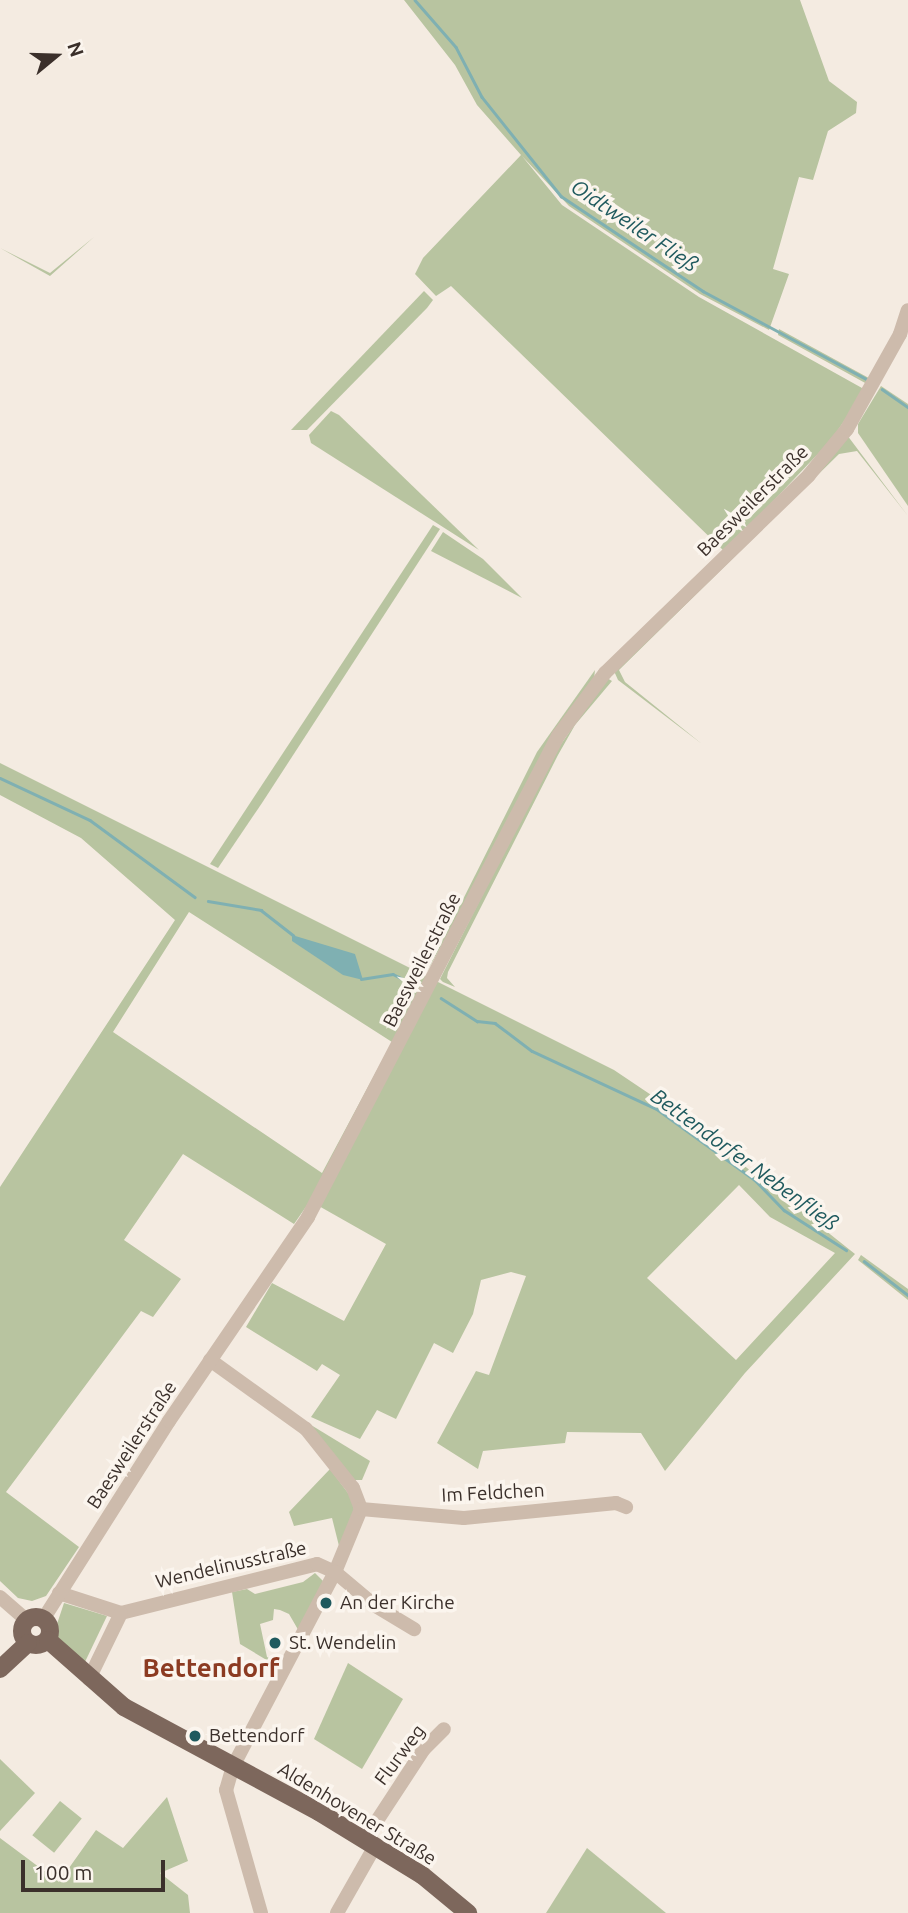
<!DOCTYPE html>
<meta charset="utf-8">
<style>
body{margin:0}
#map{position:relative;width:908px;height:1913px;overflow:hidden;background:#f4ebe1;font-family:Ubuntu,sans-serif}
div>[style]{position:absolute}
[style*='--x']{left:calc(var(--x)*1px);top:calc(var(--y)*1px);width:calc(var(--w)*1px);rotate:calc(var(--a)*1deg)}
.green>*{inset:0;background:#b8c4a0;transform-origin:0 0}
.water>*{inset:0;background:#7fb0b2}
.stream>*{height:2.5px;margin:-1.25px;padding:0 1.25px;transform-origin:1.25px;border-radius:1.25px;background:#7fb0b2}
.minor>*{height:14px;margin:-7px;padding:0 7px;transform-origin:7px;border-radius:7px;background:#cdbbac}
.major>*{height:18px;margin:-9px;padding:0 9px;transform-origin:9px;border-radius:9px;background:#7d675c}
.major>.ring{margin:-9px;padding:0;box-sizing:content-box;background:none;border:18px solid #7d675c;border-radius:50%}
.dots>*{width:19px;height:19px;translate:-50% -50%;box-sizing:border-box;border:4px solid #fbf5ee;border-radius:50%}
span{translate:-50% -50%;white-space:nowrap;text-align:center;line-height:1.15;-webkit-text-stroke:7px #fbf5ee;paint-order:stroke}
.street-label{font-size:19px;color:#3b302b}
.poi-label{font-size:19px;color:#3b302b}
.left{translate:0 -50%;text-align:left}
.water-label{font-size:21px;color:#1f5a5e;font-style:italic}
.district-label{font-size:26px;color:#8c3b22;font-weight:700}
.north{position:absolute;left:21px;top:21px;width:70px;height:70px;-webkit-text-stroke:5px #fbf5ee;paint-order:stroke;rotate:71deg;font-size:19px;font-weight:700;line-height:28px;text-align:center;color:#3b302b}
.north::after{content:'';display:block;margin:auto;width:24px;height:32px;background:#3b302b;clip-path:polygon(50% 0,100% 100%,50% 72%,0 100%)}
.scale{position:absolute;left:21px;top:1860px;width:144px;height:32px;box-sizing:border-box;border:4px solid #3b302b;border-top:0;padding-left:9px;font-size:21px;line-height:24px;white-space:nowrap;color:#3b302b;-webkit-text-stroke:5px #fbf5ee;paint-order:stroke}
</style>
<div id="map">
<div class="green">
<div style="clip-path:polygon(404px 0,800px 0,829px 81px,857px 102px,856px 113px,828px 131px,813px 180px,799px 177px,773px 269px,789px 274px,769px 330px,700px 294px,569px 206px,522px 156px,562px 205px,699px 297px,862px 388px,862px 395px,831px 440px,725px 552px,451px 286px,436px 296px,415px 274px,423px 258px,521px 155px,477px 105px,455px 65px)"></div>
<div style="clip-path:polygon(94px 237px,50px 276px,0 248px,50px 273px)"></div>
<div style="clip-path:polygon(424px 291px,433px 300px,427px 308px,307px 430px,291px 430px)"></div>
<div style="clip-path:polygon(779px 329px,867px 377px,871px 379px,867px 384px,778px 335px)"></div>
<div style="clip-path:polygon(881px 386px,908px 404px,908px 506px,858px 433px,858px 424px)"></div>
<div style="clip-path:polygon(331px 411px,339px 415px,479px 550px,311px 443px,309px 435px)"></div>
<div style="clip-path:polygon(847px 435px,908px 516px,857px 451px,839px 454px,619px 670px,625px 682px,702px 744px,618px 680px,614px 671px)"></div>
<div style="clip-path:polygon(433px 525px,440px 529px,262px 803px,218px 868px,210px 864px)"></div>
<div style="clip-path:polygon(443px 532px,483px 559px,522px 598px,431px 551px)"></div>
<div style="clip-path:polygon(595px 670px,594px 679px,426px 973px,537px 752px)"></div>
<div style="clip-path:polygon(607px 678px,612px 681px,575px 725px,558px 755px,448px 972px,447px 978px,455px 987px,443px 982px,440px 979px,552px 757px)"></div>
<div style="clip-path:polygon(evenodd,0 763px,614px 1070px,678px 1113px,855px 1254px,745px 1373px,665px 1471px,641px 1433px,567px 1432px,565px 1443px,483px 1451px,478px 1469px,437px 1443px,476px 1371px,489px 1375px,526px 1276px,511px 1272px,481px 1280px,473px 1314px,453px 1353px,434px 1343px,396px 1419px,377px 1410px,360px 1439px,311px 1417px,340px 1375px,322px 1364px,317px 1371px,246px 1327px,272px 1283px,344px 1321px,386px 1244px,310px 1201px,294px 1224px,183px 1154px,124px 1240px,181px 1279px,153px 1317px,141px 1311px,6px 1492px,79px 1547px,46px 1596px,32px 1601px,18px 1598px,0 1581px,0 1187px,175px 920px,81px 838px,0 795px,0 763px,189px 912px,392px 1042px,322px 1173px,113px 1032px,189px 912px,0 763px,739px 1185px,770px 1217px,835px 1253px,736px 1360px,647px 1278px,739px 1185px)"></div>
<div style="clip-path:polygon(861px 1255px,908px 1289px,908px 1300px,858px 1260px)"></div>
<div style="clip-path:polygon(311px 1425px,370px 1461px,362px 1480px,353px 1480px)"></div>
<div style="clip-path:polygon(330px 1469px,351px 1497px,355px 1513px,340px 1550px,332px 1518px,294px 1526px,289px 1512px)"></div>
<div style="clip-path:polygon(315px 1573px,323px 1581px,300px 1633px,289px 1614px,280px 1610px,274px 1609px,273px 1620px,260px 1624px,267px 1657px,275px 1661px,286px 1657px,280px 1668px,240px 1644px,232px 1592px,247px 1589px,255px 1594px,303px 1582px)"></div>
<div style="clip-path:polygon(64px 1603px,107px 1616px,84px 1664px,58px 1638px,57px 1624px)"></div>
<div style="clip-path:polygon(348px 1663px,403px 1699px,362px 1769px,314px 1739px)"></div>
<div style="clip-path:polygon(0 1759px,35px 1793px,0 1831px)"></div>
<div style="clip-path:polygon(167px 1797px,188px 1861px,160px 1873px,188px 1895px,190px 1913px,0 1913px,0 1838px,59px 1882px,96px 1830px,123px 1848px)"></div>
<div style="left:60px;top:1801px;width:28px;height:44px;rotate:39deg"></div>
<div style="clip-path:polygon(587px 1848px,666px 1913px,546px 1913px)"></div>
</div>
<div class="water">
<div style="clip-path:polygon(292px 935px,355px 954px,363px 980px,343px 975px,292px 941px)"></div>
</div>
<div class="stream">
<div style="--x:415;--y:0;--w:62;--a:48.9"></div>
<div style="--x:456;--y:47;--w:56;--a:62.5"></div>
<div style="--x:482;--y:97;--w:127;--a:51.4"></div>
<div style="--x:561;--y:196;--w:171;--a:33.8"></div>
<div style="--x:703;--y:291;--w:187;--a:28.3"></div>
<div style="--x:882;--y:389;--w:32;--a:35"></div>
<div style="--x:0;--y:778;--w:99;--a:25"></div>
<div style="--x:90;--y:820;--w:130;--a:36.3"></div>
<div style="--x:208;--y:901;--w:54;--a:9.6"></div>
<div style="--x:261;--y:910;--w:41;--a:38"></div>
<div style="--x:361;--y:979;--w:32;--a:-9"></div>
<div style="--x:393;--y:974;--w:22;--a:27"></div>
<div style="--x:441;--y:998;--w:43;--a:32.6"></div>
<div style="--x:477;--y:1021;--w:18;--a:6"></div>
<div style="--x:495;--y:1023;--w:46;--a:37.1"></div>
<div style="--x:532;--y:1051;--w:138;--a:24.9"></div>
<div style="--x:657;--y:1109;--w:121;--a:35.9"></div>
<div style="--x:755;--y:1180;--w:42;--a:46"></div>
<div style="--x:784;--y:1210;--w:74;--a:32.8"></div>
<div style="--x:864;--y:1261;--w:56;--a:37.7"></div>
</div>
<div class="minor">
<div style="--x:210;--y:1360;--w:118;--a:35.7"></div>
<div style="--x:306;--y:1429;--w:75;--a:51.5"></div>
<div style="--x:353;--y:1488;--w:22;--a:69"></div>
<div style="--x:361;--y:1509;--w:68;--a:112.4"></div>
<div style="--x:335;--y:1572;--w:219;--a:117.7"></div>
<div style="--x:233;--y:1766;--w:25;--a:106"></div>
<div style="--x:226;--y:1790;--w:128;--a:74.1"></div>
<div style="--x:361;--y:1509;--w:103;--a:5"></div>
<div style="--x:464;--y:1518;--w:153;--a:-5.6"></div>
<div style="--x:616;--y:1503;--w:11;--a:22"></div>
<div style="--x:59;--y:1593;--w:65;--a:17.9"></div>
<div style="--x:0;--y:1597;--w:35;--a:41"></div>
<div style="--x:121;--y:1613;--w:202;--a:-14"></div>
<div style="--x:317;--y:1564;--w:20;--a:24"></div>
<div style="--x:335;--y:1572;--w:51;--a:40.2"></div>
<div style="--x:374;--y:1605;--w:47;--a:31"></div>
<div style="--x:44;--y:1618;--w:233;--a:-57.6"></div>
<div style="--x:169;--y:1421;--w:247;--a:-55.7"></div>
<div style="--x:308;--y:1217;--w:542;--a:-62.54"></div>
<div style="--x:558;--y:736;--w:79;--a:-53.3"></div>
<div style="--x:605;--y:673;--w:284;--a:-44.1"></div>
<div style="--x:809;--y:475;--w:60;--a:-50.4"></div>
<div style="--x:847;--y:429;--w:109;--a:-60.8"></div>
<div style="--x:900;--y:334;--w:25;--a:-72"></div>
<div style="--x:89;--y:1679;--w:73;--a:-64.1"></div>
<div style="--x:365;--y:1839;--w:108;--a:-56.8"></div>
<div style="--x:424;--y:1749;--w:28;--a:-45"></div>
<div style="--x:337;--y:1913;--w:77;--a:-60.4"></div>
</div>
<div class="major">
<div class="ring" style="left:22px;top:1617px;width:10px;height:10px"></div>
<div style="--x:48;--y:1640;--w:101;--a:41.4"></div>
<div style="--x:124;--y:1707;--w:221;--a:28.3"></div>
<div style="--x:319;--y:1812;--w:121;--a:31.5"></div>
<div style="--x:422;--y:1875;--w:60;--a:39.6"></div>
<div style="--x:0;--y:1669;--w:38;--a:-43"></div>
</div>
<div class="dots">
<div style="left:326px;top:1603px;background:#1f5a5e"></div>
<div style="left:275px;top:1643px;background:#1f5a5e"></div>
<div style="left:195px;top:1736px;background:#1f5a5e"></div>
</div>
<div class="street-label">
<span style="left:753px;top:501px;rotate:-45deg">Baesweilerstraße</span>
<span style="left:422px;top:960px;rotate:-63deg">Baesweilerstraße</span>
<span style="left:132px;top:1445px;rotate:-57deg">Baesweilerstraße</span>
<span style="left:493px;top:1493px;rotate:-3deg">Im Feldchen</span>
<span style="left:231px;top:1565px;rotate:-13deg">Wendelinusstraße</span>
<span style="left:400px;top:1755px;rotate:-53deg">Flurweg</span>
<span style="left:357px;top:1814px;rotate:31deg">Aldenhovener Straße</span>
</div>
<div class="poi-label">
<span class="left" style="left:340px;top:1603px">An der Kirche</span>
<span class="left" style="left:289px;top:1643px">St. Wendelin</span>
<span class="left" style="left:209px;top:1736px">Bettendorf</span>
</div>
<div class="water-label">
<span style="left:635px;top:225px;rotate:34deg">Oidtweiler Fließ</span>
<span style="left:745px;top:1159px;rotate:36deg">Bettendorfer Nebenfließ</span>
</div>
<div class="district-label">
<span style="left:211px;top:1668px">Bettendorf</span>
</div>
<div class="north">N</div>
<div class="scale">100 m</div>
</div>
